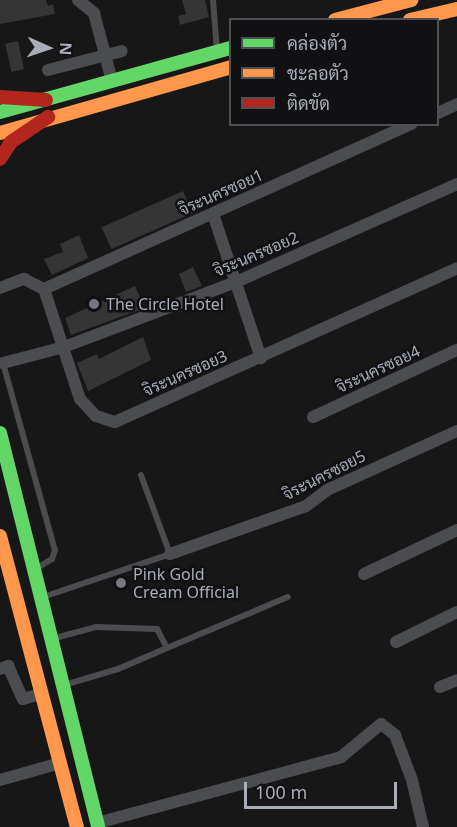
<!DOCTYPE html>
<meta charset="utf-8">
<style>
body{margin:0}
#map{position:relative;width:457px;height:827px;overflow:hidden;background:#171717;font-family:"Noto Sans",Sarabun,sans-serif}
div>[style]{position:absolute}
[style*='--x']{left:calc(var(--x)*1px);top:calc(var(--y)*1px);width:calc(var(--w)*1px);rotate:calc(var(--a)*1deg)}
.building>*{inset:0;background:#353536;transform-origin:0 0}
.lane>*{height:6px;margin:-3px;padding:0 3px;transform-origin:3px;border-radius:3px;background:#4b4c50}
.street>*{height:12px;margin:-6px;padding:0 6px;transform-origin:6px;border-radius:6px;background:#4b4c50}
.fast>*{height:14px;margin:-7px;padding:0 7px;transform-origin:7px;border-radius:7px;background:#63d668}
.slow>*{height:14px;margin:-7px;padding:0 7px;transform-origin:7px;border-radius:7px;background:#ff974d}
.jam>*{height:14px;margin:-7px;padding:0 7px;transform-origin:7px;border-radius:7px;background:#b3261e}
.dots>*{width:16px;height:16px;translate:-50% -50%;box-sizing:border-box;border:3px solid #111113;border-radius:50%}
span{translate:-50% -50%;white-space:nowrap;text-align:center;line-height:1.15;-webkit-text-stroke:5px #111113;paint-order:stroke}
.street-label{font-size:16px;color:#a8adb8}
.poi-label{font-size:16px;color:#a8adb8}
.left{translate:0 -50%;text-align:left}
.legend{position:absolute;left:229px;top:18px;width:210px;height:108px;box-sizing:border-box;background:#111113;border:2px solid #4d4f55;margin:0;padding:8px 10px;list-style:none;font-size:18px;color:#a8adb8}
.legend li{display:flex;align-items:center;gap:12px;height:30px}
.legend b{width:30px;border:2px solid #4d4f55}
.north{position:absolute;left:18px;top:18px;width:60px;height:60px;-webkit-text-stroke:4px #111113;paint-order:stroke;rotate:93deg;font-size:16px;font-weight:700;line-height:24px;text-align:center;color:#a8adb8}
.north::after{content:'';display:block;margin:auto;width:21px;height:27px;background:#a8adb8;clip-path:polygon(50% 0,100% 100%,50% 72%,0 100%)}
.scale{position:absolute;left:244px;top:782px;width:153px;height:27px;box-sizing:border-box;border:3px solid #a8adb8;border-top:0;padding-left:8px;font-size:18px;line-height:21px;white-space:nowrap;color:#a8adb8;-webkit-text-stroke:4px #111113;paint-order:stroke}
</style>
<div id="map">
<div class="building">
<div style="clip-path:polygon(0 0,46px 0,48px 6px,53px 4px,55px 14px,0 24px)"></div>
<div style="clip-path:polygon(182px 0,205px 0,209px 17px,180px 25px,178px 16px,186px 14px)"></div>
<div style="left:18px;top:41px;width:29px;height:13px;rotate:78deg"></div>
<div style="left:183px;top:191px;width:24px;height:89px;rotate:66deg"></div>
<div style="clip-path:polygon(79px 235px,88px 258px,52px 275px,44px 259px,63px 252px,60px 244px)"></div>
<div style="clip-path:polygon(193px 267px,202px 286px,186px 292px,179px 274px)"></div>
<div style="clip-path:polygon(135px 286px,145px 308px,71px 335px,65px 318px)"></div>
<div style="clip-path:polygon(143px 337px,151px 360px,88px 391px,77px 363px,97px 354px,99px 359px)"></div>
</div>
<div class="lane">
<div style="--x:213;--y:0;--w:51;--a:85.5"></div>
<div style="--x:3;--y:363;--w:194;--a:74.5"></div>
<div style="--x:55;--y:550;--w:9;--a:108"></div>
<div style="--x:52;--y:559;--w:17;--a:149"></div>
<div style="--x:43;--y:597;--w:134;--a:-18.7"></div>
<div style="--x:170;--y:554;--w:84;--a:-110.2"></div>
<div style="--x:55;--y:638;--w:42;--a:-15"></div>
<div style="--x:96;--y:627;--w:61;--a:1.9"></div>
<div style="--x:157;--y:629;--w:21;--a:62"></div>
<div style="--x:167;--y:648;--w:53;--a:156.8"></div>
<div style="--x:118;--y:669;--w:56;--a:163.5"></div>
<div style="--x:167;--y:648;--w:131;--a:-22.9"></div>
</div>
<div class="street">
<div style="--x:78;--y:0;--w:21;--a:39"></div>
<div style="--x:94;--y:13;--w:70;--a:75.2"></div>
<div style="--x:48;--y:70;--w:76;--a:-14.4"></div>
<div style="--x:438;--y:113;--w:21;--a:-25"></div>
<div style="--x:213;--y:214;--w:152;--a:71.6"></div>
<div style="--x:0;--y:288;--w:26;--a:-21"></div>
<div style="--x:24;--y:279;--w:22;--a:27"></div>
<div style="--x:44;--y:289;--w:116;--a:71.9"></div>
<div style="--x:80;--y:399;--w:23;--a:47"></div>
<div style="--x:96;--y:416;--w:20;--a:18"></div>
<div style="--x:115;--y:422;--w:375;--a:-24.2"></div>
<div style="--x:44;--y:289;--w:403;--a:-24.2"></div>
<div style="--x:3;--y:363;--w:63;--a:-14.7"></div>
<div style="--x:64;--y:347;--w:184;--a:-20.7"></div>
<div style="--x:236;--y:282;--w:242;--a:-23.9"></div>
<div style="--x:313;--y:417;--w:159;--a:-25"></div>
<div style="--x:170;--y:554;--w:144;--a:-19.4"></div>
<div style="--x:306;--y:506;--w:26;--a:-37"></div>
<div style="--x:327;--y:490;--w:143;--a:-24.4"></div>
<div style="--x:364;--y:574;--w:103;--a:-25.3"></div>
<div style="--x:396;--y:642;--w:68;--a:-26.2"></div>
<div style="--x:0;--y:669;--w:9;--a:-21"></div>
<div style="--x:8;--y:666;--w:36;--a:66"></div>
<div style="--x:23;--y:699;--w:19;--a:-16"></div>
<div style="--x:440;--y:687;--w:18;--a:-22"></div>
<div style="--x:0;--y:780;--w:62;--a:-15.8"></div>
<div style="--x:97;--y:823;--w:253;--a:-15.1"></div>
<div style="--x:341;--y:757;--w:52;--a:-39.5"></div>
<div style="--x:381;--y:724;--w:18;--a:38"></div>
<div style="--x:395;--y:735;--w:48;--a:69.3"></div>
<div style="--x:412;--y:780;--w:48;--a:76.8"></div>
</div>
<div class="fast">
<div style="--x:0;--y:112;--w:240;--a:-15.5"></div>
<div style="--x:0;--y:433;--w:406;--a:76"></div>
</div>
<div class="slow">
<div style="--x:335;--y:20;--w:79;--a:-14.7"></div>
<div style="--x:410;--y:20;--w:48;--a:-13.2"></div>
<div style="--x:0;--y:133;--w:240;--a:-15.9"></div>
<div style="--x:0;--y:536;--w:301;--a:75.2"></div>
</div>
<div class="jam">
<div style="--x:0;--y:97;--w:46;--a:3.7"></div>
<div style="--x:0;--y:159;--w:20;--a:-57"></div>
<div style="--x:11;--y:142;--w:45;--a:-34"></div>
</div>
<div class="dots">
<div style="left:94px;top:304px;background:#757880"></div>
<div style="left:121px;top:583px;background:#757880"></div>
</div>
<div class="street-label">
<span style="left:221px;top:192px;rotate:-24deg">จิระนครซอย1</span>
<span style="left:256px;top:254px;rotate:-23deg">จิระนครซอย2</span>
<span style="left:378px;top:369px;rotate:-25deg">จิระนครซอย4</span>
<span style="left:185px;top:373px;rotate:-24deg">จิระนครซอย3</span>
<span style="left:324px;top:475px;rotate:-27deg">จิระนครซอย5</span>
</div>
<div class="poi-label">
<span class="left" style="left:106px;top:304px">The Circle Hotel</span>
<span class="left" style="left:133px;top:583px">Pink Gold<br>Cream Official</span>
</div>
<ul class="legend">
<li><b style="height:8px;background:#63d668"></b>คล่องตัว</li>
<li><b style="height:8px;background:#ff974d"></b>ชะลอตัว</li>
<li><b style="height:8px;background:#b3261e"></b>ติดขัด</li>
</ul>
<div class="north">N</div>
<div class="scale">100 m</div>
</div>
